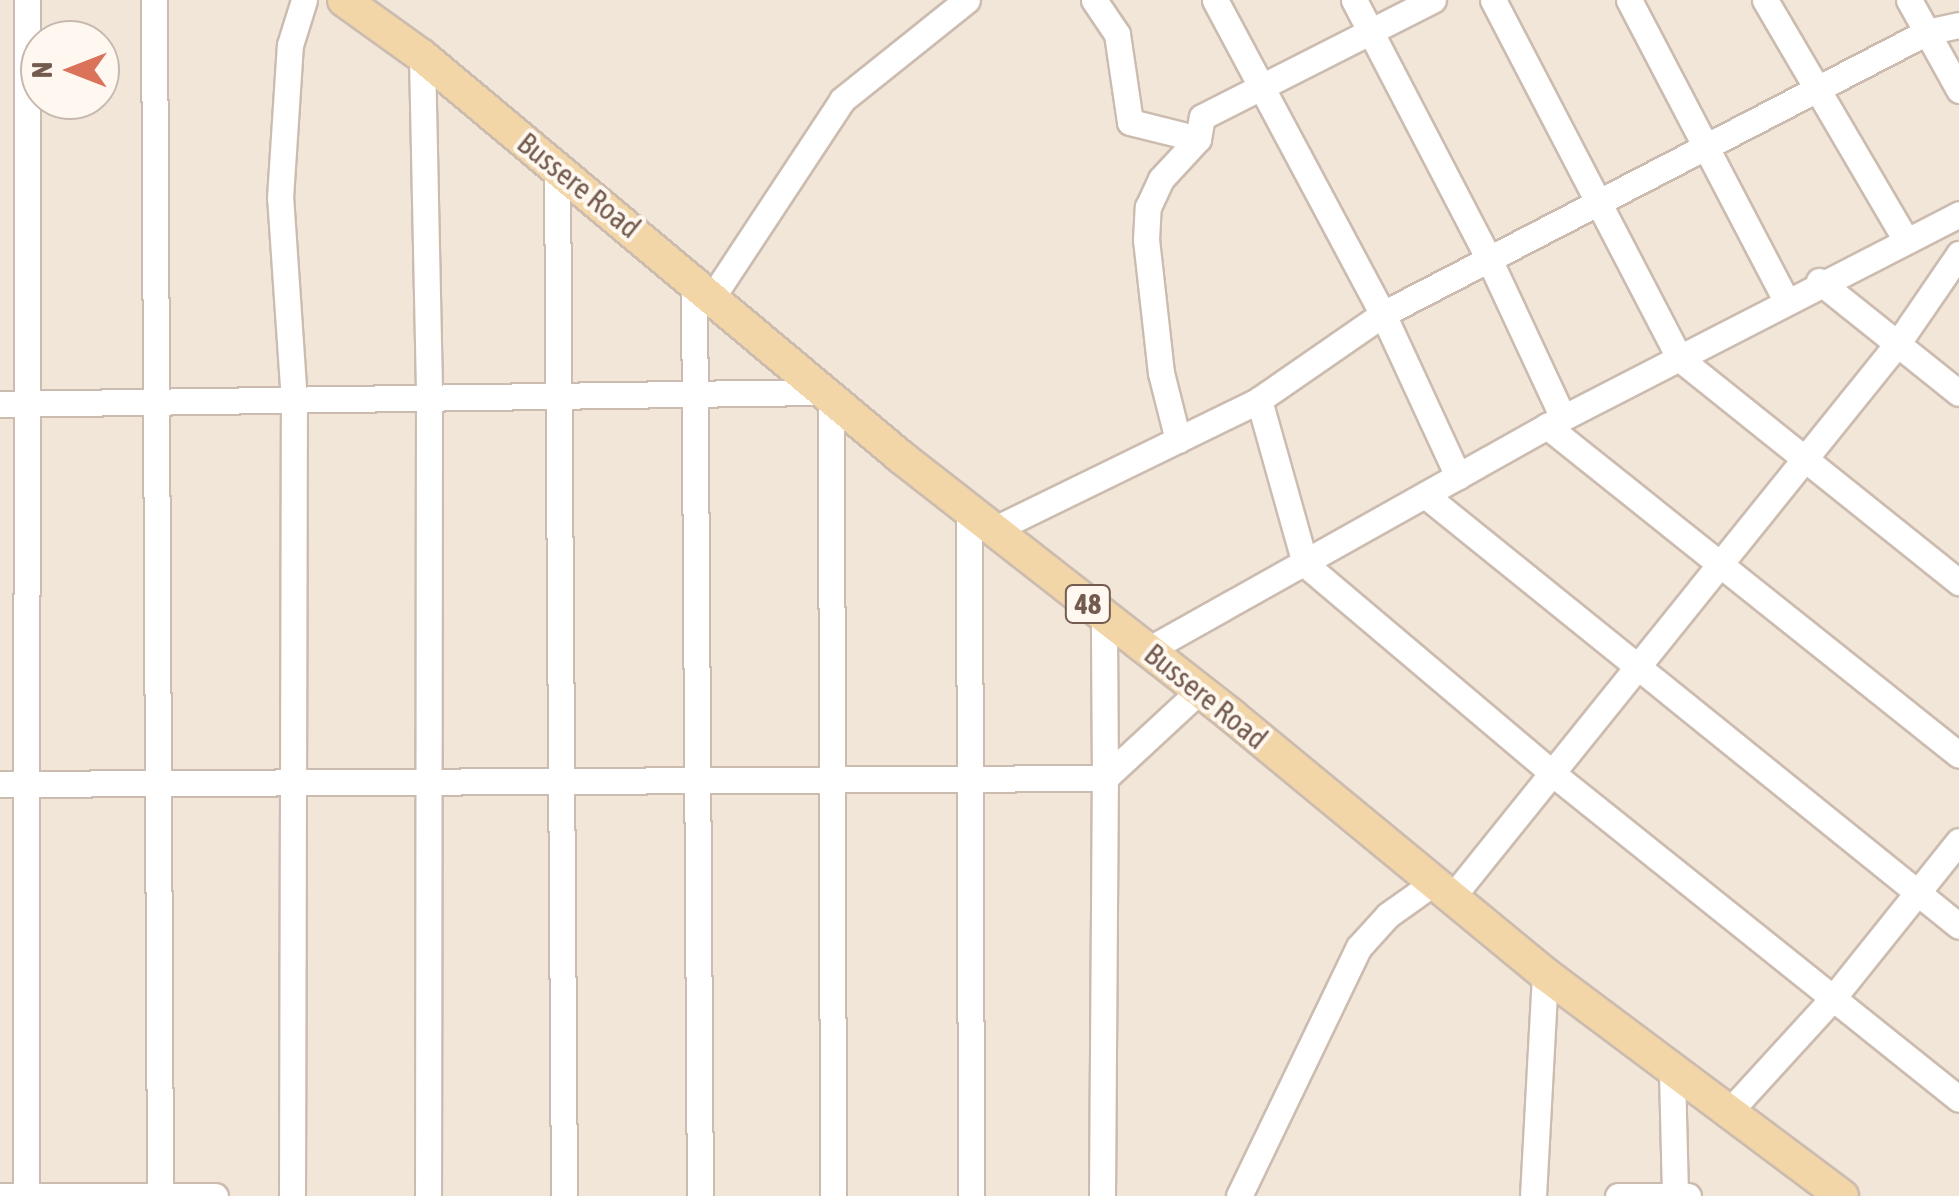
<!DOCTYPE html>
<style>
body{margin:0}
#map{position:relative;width:1959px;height:1196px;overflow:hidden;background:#fbf4ea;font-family:"Asap Condensed",sans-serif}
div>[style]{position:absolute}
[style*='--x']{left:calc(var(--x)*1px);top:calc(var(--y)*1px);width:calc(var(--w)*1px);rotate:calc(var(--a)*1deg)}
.residential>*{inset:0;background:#f2e6d9}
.roads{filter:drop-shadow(2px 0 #ccbcb0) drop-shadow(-2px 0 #ccbcb0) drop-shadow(0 2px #ccbcb0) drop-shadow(0 -2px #ccbcb0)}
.minor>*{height:25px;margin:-12.5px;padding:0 12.5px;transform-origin:12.5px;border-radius:12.5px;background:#fff}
.major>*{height:32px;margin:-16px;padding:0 16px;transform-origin:16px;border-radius:16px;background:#f3d6a8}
span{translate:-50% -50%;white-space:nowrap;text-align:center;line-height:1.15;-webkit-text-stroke:8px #fef8f0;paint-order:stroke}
.shield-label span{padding:2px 8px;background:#fef8f0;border:2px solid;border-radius:8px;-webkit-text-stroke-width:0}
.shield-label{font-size:28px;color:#745b4f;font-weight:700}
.street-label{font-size:30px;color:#745b4f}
.north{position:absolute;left:20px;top:20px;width:100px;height:100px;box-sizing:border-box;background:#fef8f0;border:2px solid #c7b9b0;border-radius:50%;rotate:270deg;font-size:28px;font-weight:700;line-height:40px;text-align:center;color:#745b4f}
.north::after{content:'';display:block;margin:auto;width:35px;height:45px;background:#da735a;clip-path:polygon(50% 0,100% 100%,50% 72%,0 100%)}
</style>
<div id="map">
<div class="residential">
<div style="clip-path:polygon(evenodd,0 0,1959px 0,1959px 1196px,0 1196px,0 0,40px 40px,100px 40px,100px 100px,40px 100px,40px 40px)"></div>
</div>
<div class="roads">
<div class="minor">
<div style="--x:154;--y:0;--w:1196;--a:89.71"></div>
<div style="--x:1094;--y:0;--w:41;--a:55.9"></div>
<div style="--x:1117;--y:34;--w:89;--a:81.6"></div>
<div style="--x:1130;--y:122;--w:70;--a:14"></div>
<div style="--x:1215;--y:0;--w:356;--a:61.9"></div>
<div style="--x:1383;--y:314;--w:179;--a:65.2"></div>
<div style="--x:1354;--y:0;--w:292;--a:62.5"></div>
<div style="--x:1489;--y:259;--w:175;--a:65"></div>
<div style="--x:1493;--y:0;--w:403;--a:62.5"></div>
<div style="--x:1679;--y:358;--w:359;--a:38.7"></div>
<div style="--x:1629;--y:0;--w:337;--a:62.4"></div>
<div style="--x:1765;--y:0;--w:277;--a:59.6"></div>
<div style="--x:1909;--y:0;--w:103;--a:60.9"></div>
<div style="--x:1959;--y:25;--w:33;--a:168"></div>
<div style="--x:1927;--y:32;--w:613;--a:152.6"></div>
<div style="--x:1383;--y:314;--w:151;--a:145.3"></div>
<div style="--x:1259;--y:400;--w:170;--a:74.3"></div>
<div style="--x:1305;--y:564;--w:324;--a:40.2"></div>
<div style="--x:1552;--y:773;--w:521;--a:38.69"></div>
<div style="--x:422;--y:56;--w:344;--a:88.8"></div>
<div style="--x:429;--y:400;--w:796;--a:90.07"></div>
<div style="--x:557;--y:168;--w:1028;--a:89.61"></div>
<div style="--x:694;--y:279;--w:917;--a:89.63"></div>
<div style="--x:1819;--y:281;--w:179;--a:38.7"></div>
<div style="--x:713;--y:296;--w:235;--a:-56.6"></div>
<div style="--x:842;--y:100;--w:160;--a:-38.7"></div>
<div style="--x:831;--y:399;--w:797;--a:89.86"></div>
<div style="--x:0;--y:404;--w:823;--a:-0.84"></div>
<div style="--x:1547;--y:426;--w:527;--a:38.61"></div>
<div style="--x:1178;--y:440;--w:69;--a:-104.2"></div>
<div style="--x:1161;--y:373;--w:134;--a:-96.4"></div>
<div style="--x:1146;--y:240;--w:33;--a:-87"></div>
<div style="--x:1148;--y:207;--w:31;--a:-65"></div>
<div style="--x:1161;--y:179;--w:54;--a:-47.2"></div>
<div style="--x:1198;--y:139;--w:22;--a:-80"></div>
<div style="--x:1202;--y:117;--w:259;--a:-26.9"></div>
<div style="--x:1425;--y:495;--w:686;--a:38.91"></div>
<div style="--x:969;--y:512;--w:684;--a:89.83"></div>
<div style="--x:993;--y:530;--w:296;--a:-26"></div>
<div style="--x:1148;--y:650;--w:458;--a:-29.3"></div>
<div style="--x:1547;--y:426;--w:463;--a:-27.2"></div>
<div style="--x:0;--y:784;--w:1105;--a:-0.31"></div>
<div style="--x:1105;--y:778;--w:162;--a:-90.4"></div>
<div style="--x:1453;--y:896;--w:710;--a:-51.18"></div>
<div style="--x:1898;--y:343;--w:108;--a:-55.6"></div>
<div style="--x:1672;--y:1072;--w:124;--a:88.6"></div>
<div style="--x:1727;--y:1114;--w:157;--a:-47.6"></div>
<div style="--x:1833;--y:998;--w:201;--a:-51.3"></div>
<div style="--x:0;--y:1196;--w:215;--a:0"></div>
<div style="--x:26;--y:1196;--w:1196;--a:-89.95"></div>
<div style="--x:292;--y:1196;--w:795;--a:-89.86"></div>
<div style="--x:294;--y:401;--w:203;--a:-93.9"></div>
<div style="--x:280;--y:198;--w:153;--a:-86.3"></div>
<div style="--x:290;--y:45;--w:47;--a:-72.7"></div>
<div style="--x:1102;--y:1196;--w:418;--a:-89.6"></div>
<div style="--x:1105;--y:778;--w:129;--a:-42.8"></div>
<div style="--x:1239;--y:1196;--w:276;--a:-64.3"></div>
<div style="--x:1359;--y:947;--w:43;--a:-47.8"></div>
<div style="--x:1388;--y:915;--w:59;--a:-35.3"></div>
<div style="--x:1533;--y:1196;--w:222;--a:-86.9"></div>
<div style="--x:1618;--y:1196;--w:70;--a:0"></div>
</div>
<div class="major">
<div style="--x:344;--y:0;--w:96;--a:35.7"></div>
<div style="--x:422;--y:56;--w:625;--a:39.93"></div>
<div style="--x:901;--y:457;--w:419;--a:38"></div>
<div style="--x:1231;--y:715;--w:407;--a:39.5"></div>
<div style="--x:1545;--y:974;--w:371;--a:36.8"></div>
</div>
</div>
<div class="shield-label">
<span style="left:1088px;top:604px">48</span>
</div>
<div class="street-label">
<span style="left:579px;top:185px;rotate:39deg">Bussere Road</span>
<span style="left:1206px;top:696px;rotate:39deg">Bussere Road</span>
</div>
<div class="north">N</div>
</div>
